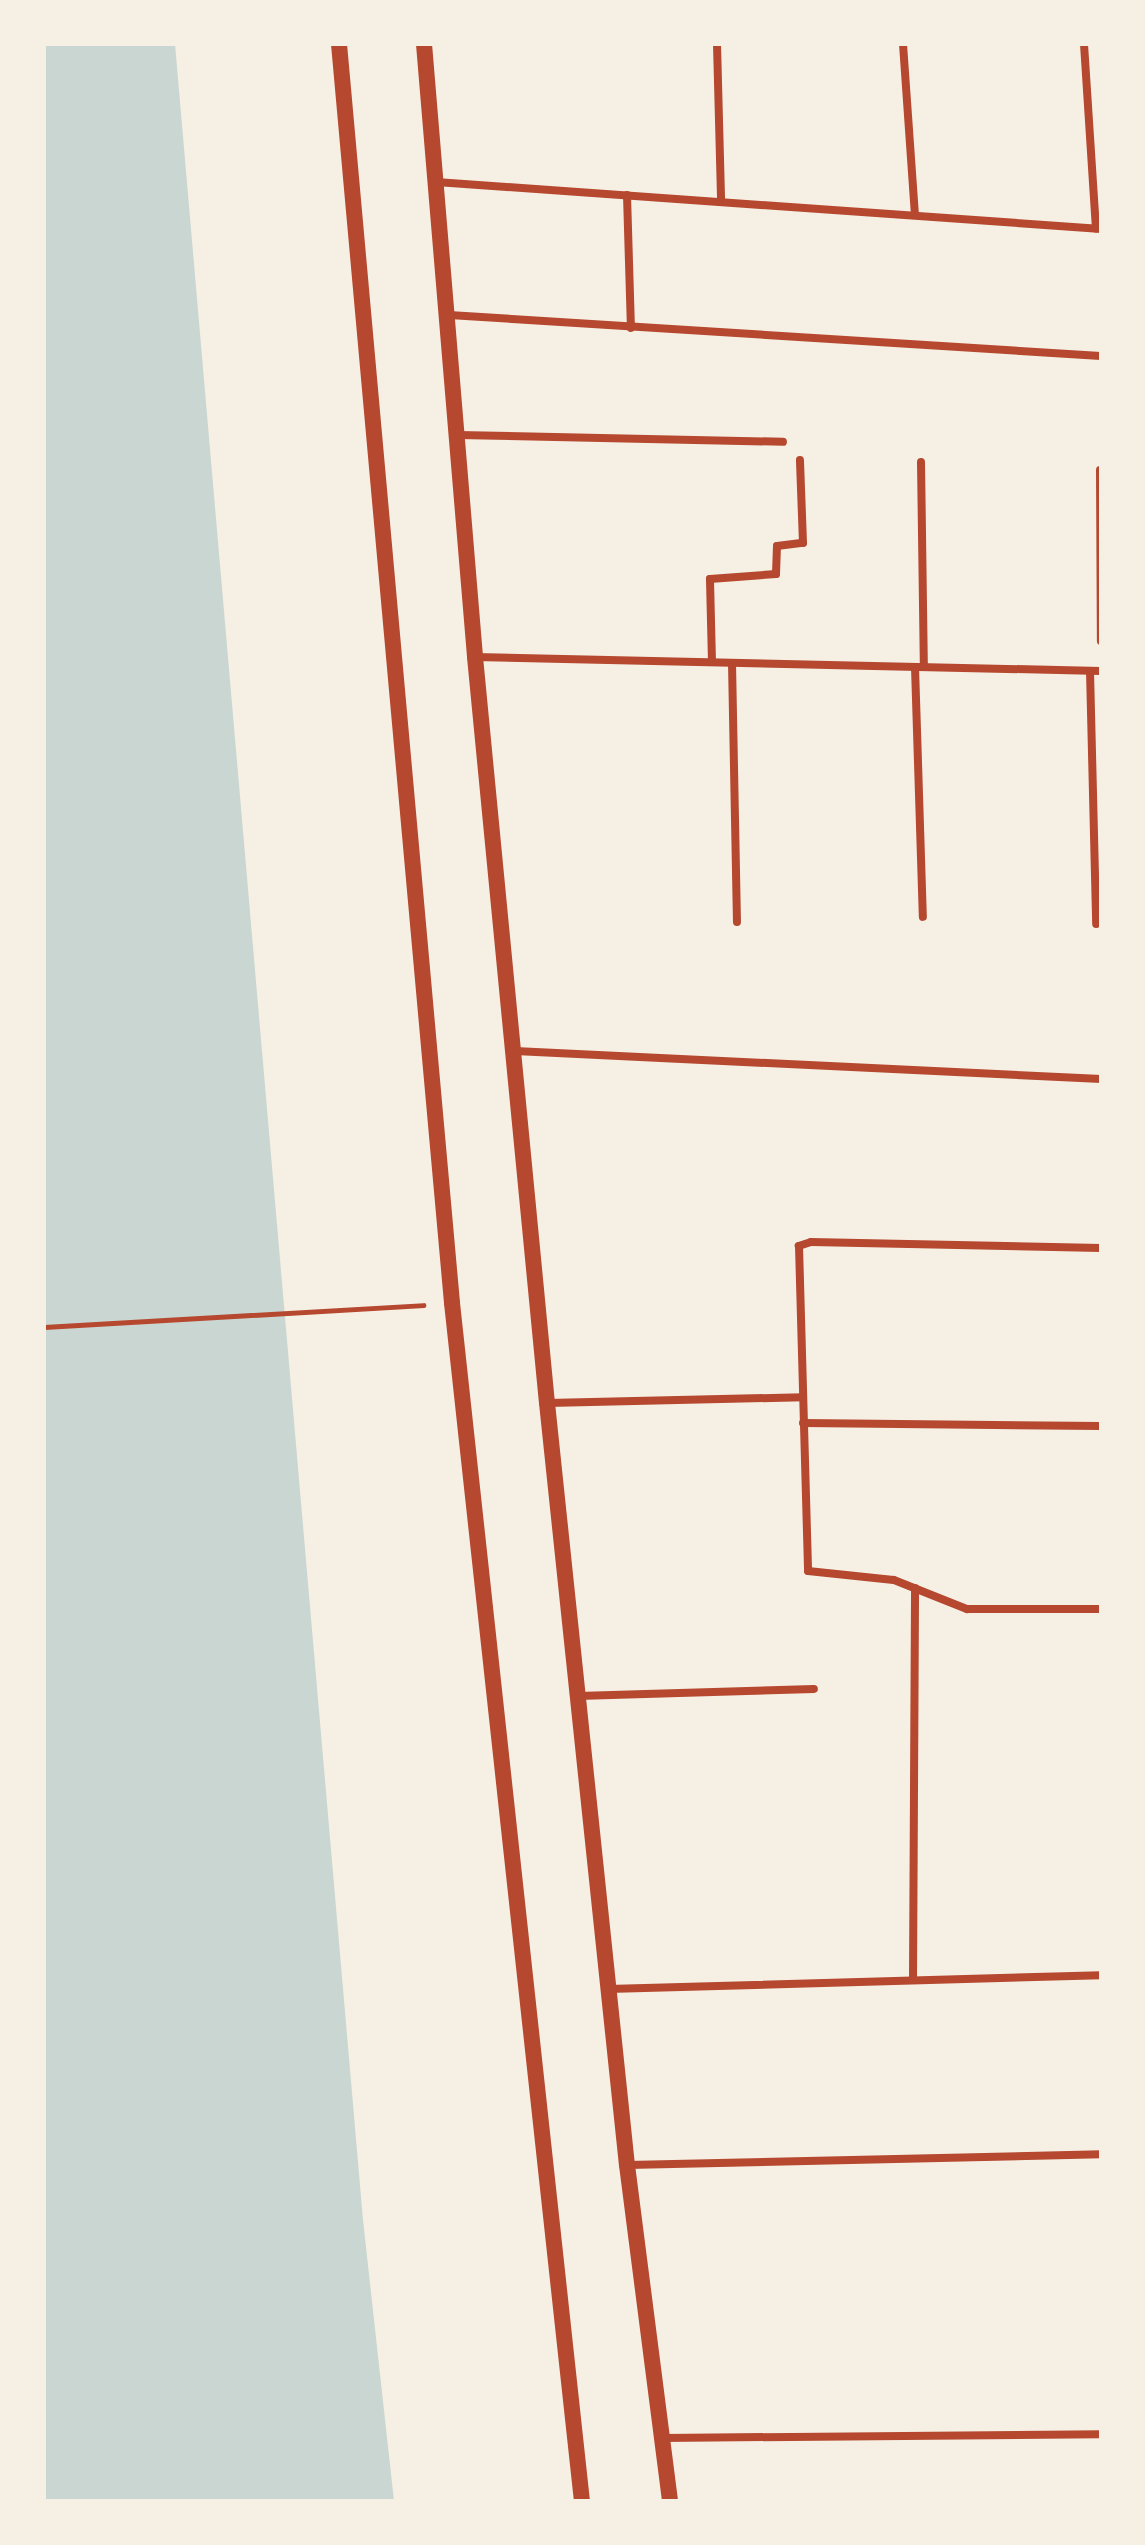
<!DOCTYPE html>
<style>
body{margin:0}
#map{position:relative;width:1145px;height:2545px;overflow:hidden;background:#f6efe4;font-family:"Open Sans",sans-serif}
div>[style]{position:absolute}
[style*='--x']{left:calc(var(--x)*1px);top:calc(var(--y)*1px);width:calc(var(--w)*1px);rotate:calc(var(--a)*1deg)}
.water>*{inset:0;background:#c9d6d2}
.path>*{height:5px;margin:-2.5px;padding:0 2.5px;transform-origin:2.5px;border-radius:2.5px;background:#b5482f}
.minor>*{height:8px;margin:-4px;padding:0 4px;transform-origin:4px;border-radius:4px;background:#b5482f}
.secondary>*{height:16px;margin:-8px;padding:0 8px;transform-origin:8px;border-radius:8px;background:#b5482f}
span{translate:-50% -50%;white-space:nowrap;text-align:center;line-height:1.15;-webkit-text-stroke:8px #f6efe4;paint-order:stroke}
.frame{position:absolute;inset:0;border:46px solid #f6efe4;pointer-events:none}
</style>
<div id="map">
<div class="water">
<div style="clip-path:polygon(44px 44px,175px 44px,363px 2220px,394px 2501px,44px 2501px)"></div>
</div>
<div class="path">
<div style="--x:44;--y:1327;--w:380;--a:-3.3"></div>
</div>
<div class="minor">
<div style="--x:717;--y:44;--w:158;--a:88.5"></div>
<div style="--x:903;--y:44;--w:171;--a:86"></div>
<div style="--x:1084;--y:44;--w:185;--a:86.3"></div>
<div style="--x:436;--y:182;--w:667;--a:4.04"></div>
<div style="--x:627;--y:195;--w:133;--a:88.3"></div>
<div style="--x:449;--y:315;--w:653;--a:3.6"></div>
<div style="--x:458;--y:435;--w:325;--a:1.2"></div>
<div style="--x:921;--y:462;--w:205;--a:89.2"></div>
<div style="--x:1100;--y:470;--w:171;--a:89.7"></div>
<div style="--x:475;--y:657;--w:626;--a:1.28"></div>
<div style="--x:712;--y:662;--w:83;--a:-91.4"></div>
<div style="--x:710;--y:579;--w:66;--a:-4.3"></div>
<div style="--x:776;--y:574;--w:28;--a:-88"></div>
<div style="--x:777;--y:546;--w:26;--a:-7"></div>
<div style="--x:803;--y:543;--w:83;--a:-92.1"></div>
<div style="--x:732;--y:663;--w:259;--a:88.9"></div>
<div style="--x:915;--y:667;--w:250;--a:88.2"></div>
<div style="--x:1090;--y:671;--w:253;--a:88.6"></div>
<div style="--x:515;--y:1051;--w:587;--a:2.74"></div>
<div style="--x:1101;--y:1248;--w:290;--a:-178.8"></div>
<div style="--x:811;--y:1242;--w:13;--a:162"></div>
<div style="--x:799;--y:1246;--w:325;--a:88.4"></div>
<div style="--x:808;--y:1571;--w:86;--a:6"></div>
<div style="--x:894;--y:1580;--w:79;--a:21.7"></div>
<div style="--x:967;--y:1609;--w:134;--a:0"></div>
<div style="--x:548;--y:1403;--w:255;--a:-1.3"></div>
<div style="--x:803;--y:1423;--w:298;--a:0.6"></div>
<div style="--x:578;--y:1696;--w:236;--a:-1.7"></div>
<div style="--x:913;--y:1980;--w:392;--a:-89.7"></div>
<div style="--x:608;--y:1989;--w:493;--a:-1.6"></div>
<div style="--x:628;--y:2165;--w:473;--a:-1.3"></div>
<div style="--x:662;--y:2438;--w:439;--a:-0.5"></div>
</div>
<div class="secondary">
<div style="--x:339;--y:44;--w:1264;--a:84.87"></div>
<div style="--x:452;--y:1303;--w:1205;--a:83.81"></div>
<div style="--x:424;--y:44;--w:615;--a:85.24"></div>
<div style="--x:475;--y:657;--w:749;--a:84.49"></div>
<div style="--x:547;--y:1403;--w:766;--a:84.01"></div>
<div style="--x:627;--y:2165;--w:339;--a:82.7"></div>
</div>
<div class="frame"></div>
</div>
